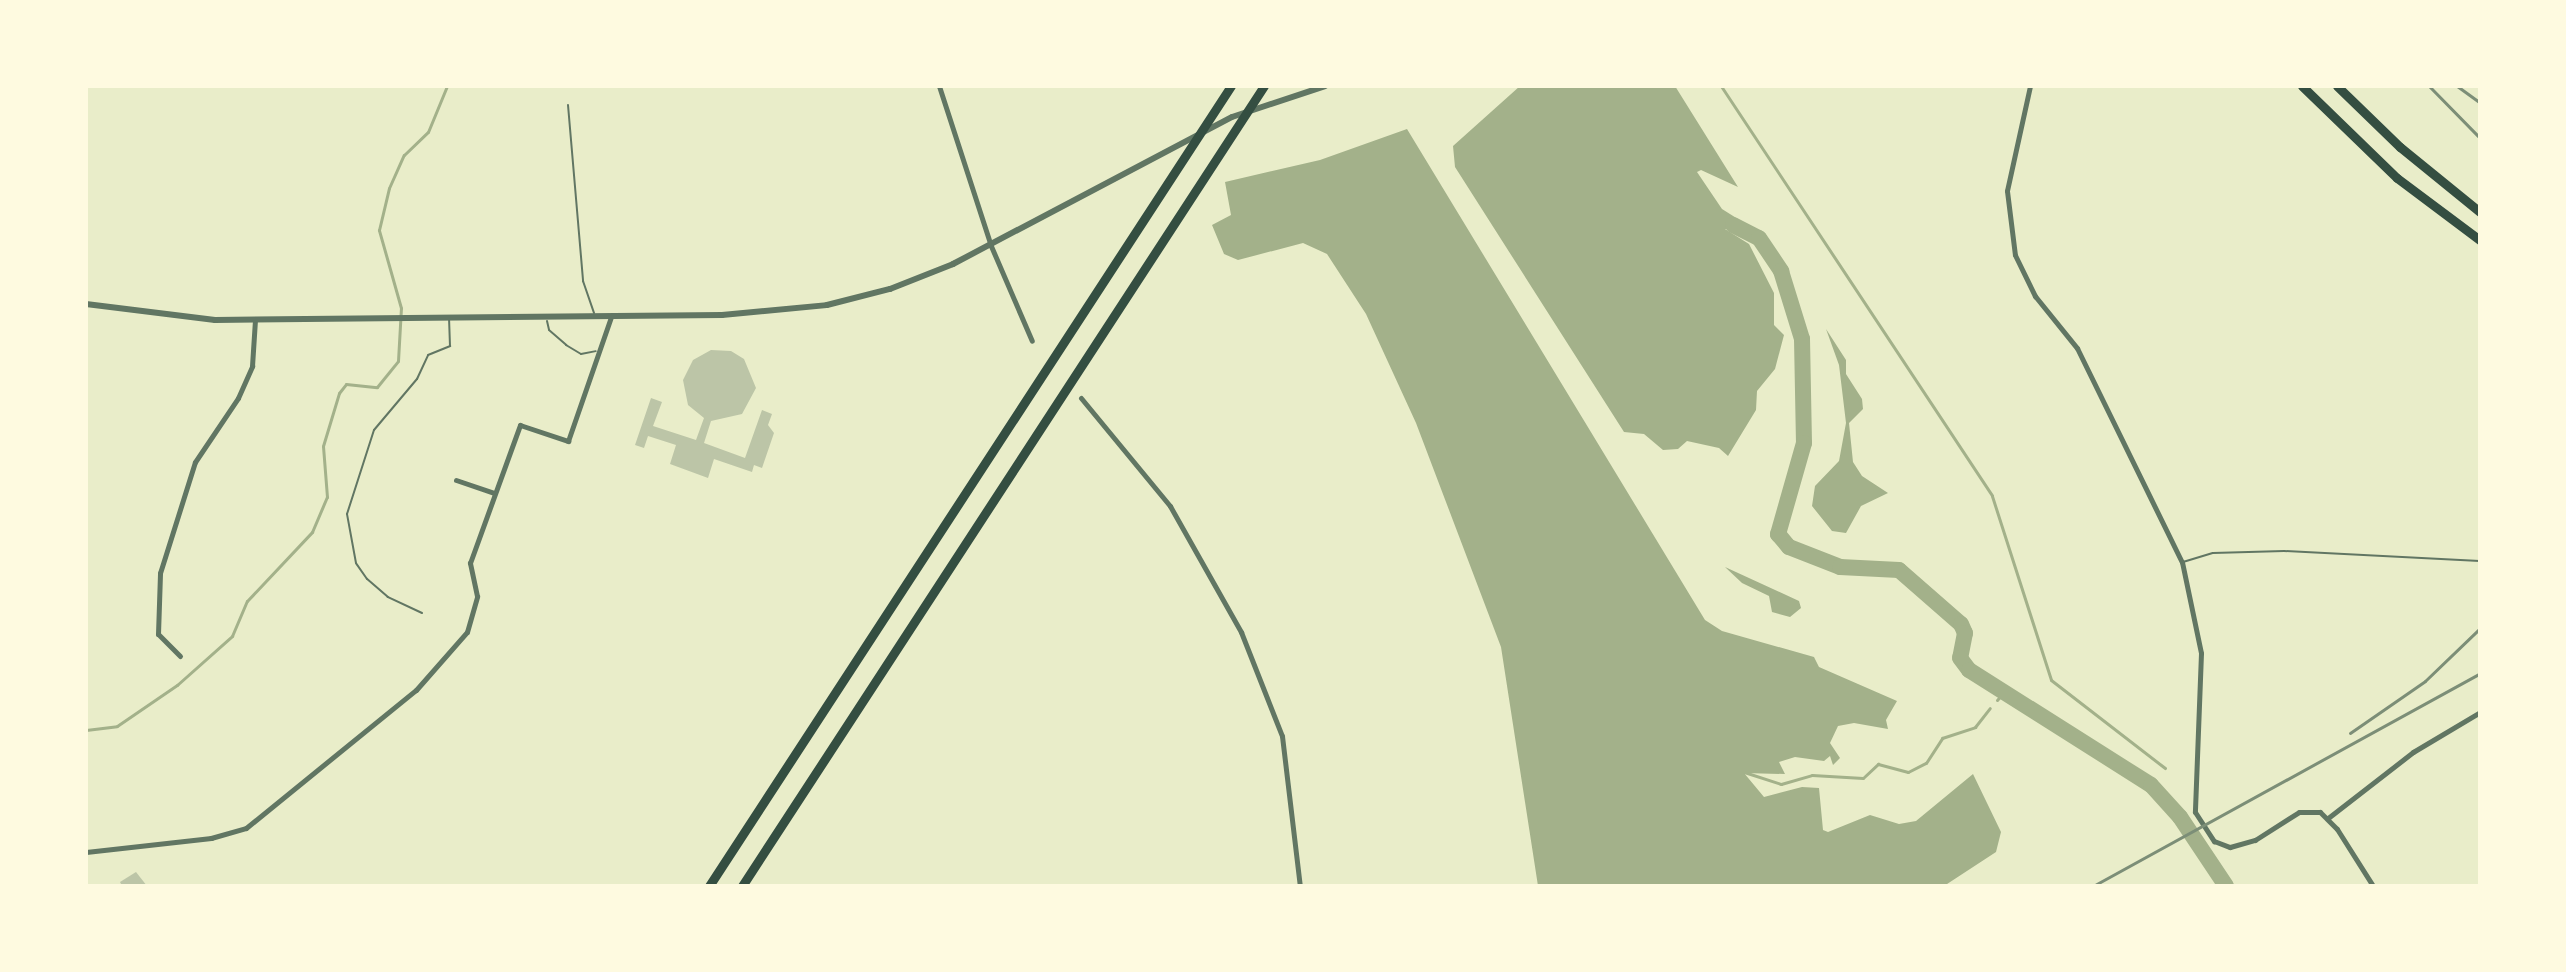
<!DOCTYPE html>
<style>
body{margin:0}
#map{position:relative;width:2566px;height:972px;overflow:hidden;background:#e9edc9;font-family:Inter,sans-serif}
div>[style]{position:absolute}
[style*='--x']{left:calc(var(--x)*1px);top:calc(var(--y)*1px);width:calc(var(--w)*1px);rotate:calc(var(--a)*1deg)}
.water>*{inset:0;background:#a3b18a}
.stream>*{height:3px;margin:-1.5px;padding:0 1.5px;transform-origin:1.5px;border-radius:1.5px;background:#a3b18a}
.river>*{height:16px;margin:-8px;padding:0 8px;transform-origin:8px;border-radius:8px;background:#a3b18a}
.building>*{inset:0;background:#bcc5a7}
.service>*{height:2px;margin:-1px;padding:0 1px;transform-origin:1px;border-radius:1px;background:#617663}
.minor>*{height:5px;margin:-2.5px;padding:0 2.5px;transform-origin:2.5px;border-radius:2.5px;background:#617663}
.tertiary>*{height:6px;margin:-3px;padding:0 3px;transform-origin:3px;border-radius:3px;background:#617663}
.motorway>*{height:9px;margin:-4.5px;padding:0 4.5px;transform-origin:4.5px;border-radius:4.5px;background:#344e41}
.rail>*{height:3px;margin:-1.5px;padding:0 1.5px;transform-origin:1.5px;border-radius:1.5px;background:#7c8e77}
span{translate:-50% -50%;white-space:nowrap;text-align:center;line-height:1.15;-webkit-text-stroke:8px #fefae0;paint-order:stroke}
.frame{position:absolute;inset:0;border:88px solid #fefae0;pointer-events:none}
</style>
<div id="map">
<div class="water">
<div style="clip-path:polygon(1520px 86px,1675px 86px,1738px 187px,1826px 329px,1846px 360px,1846px 374px,1862px 399px,1863px 409px,1849px 423px,1853px 462px,1862px 476px,1888px 493px,1861px 506px,1846px 533px,1832px 531px,1812px 506px,1815px 486px,1839px 461px,1846px 423px,1839px 365px,1826px 329px,1738px 187px,1701px 170px,1697px 172px,1722px 209px,1757px 231px,1725px 229px,1749px 244px,1774px 293px,1774px 325px,1784px 335px,1775px 369px,1757px 391px,1756px 410px,1728px 456px,1719px 448px,1687px 441px,1678px 449px,1663px 450px,1644px 434px,1624px 432px,1455px 167px,1453px 146px)"></div>
<div style="clip-path:polygon(1407px 129px,1705px 620px,1722px 631px,1814px 657px,1819px 667px,1897px 701px,1886px 720px,1888px 729px,1854px 723px,1838px 726px,1830px 743px,1840px 758px,1833px 765px,1830px 756px,1824px 761px,1795px 757px,1779px 762px,1785px 774px,1744px 773px,1764px 797px,1802px 787px,1819px 788px,1823px 830px,1828px 832px,1870px 815px,1899px 824px,1916px 821px,1973px 774px,2001px 832px,1996px 852px,1944px 886px,1538px 886px,1501px 647px,1416px 423px,1366px 314px,1327px 254px,1303px 243px,1238px 260px,1224px 254px,1212px 225px,1231px 215px,1225px 182px,1320px 160px)"></div>
<div style="clip-path:polygon(1725px 567px,1799px 601px,1801px 608px,1790px 617px,1772px 612px,1769px 596px,1742px 583px)"></div>
</div>
<div class="stream">
<div style="--x:1721;--y:86;--w:491;--a:56.5"></div>
<div style="--x:1992;--y:496;--w:193;--a:72.2"></div>
<div style="--x:2051;--y:680;--w:144;--a:37.7"></div>
<div style="--x:1997;--y:700;--w:9;--a:-49"></div>
<div style="--x:86;--y:730;--w:31;--a:-7"></div>
<div style="--x:117;--y:726;--w:73;--a:-34.3"></div>
<div style="--x:177;--y:685;--w:74;--a:-41.7"></div>
<div style="--x:232;--y:636;--w:38;--a:-67"></div>
<div style="--x:247;--y:601;--w:95;--a:-46.7"></div>
<div style="--x:312;--y:532;--w:38;--a:-67"></div>
<div style="--x:327;--y:497;--w:51;--a:-94.5"></div>
<div style="--x:323;--y:446;--w:55;--a:-73.2"></div>
<div style="--x:339;--y:393;--w:11;--a:-52"></div>
<div style="--x:346;--y:384;--w:31;--a:6"></div>
<div style="--x:377;--y:387;--w:33;--a:-51"></div>
<div style="--x:398;--y:361;--w:53;--a:-86.8"></div>
<div style="--x:401;--y:308;--w:81;--a:-105.8"></div>
<div style="--x:379;--y:230;--w:43;--a:-76.6"></div>
<div style="--x:389;--y:188;--w:36;--a:-66"></div>
<div style="--x:404;--y:155;--w:33;--a:-44"></div>
<div style="--x:428;--y:132;--w:50;--a:-67.6"></div>
<div style="--x:1744;--y:772;--w:39;--a:18"></div>
<div style="--x:1781;--y:784;--w:32;--a:-16"></div>
<div style="--x:1812;--y:775;--w:51;--a:3.4"></div>
<div style="--x:1863;--y:778;--w:21;--a:-43"></div>
<div style="--x:1878;--y:764;--w:31;--a:15"></div>
<div style="--x:1908;--y:772;--w:20;--a:-27"></div>
<div style="--x:1926;--y:763;--w:30;--a:-57"></div>
<div style="--x:1942;--y:738;--w:35;--a:-18"></div>
<div style="--x:1975;--y:727;--w:24;--a:-52"></div>
</div>
<div class="river">
<div style="--x:1733;--y:225;--w:29;--a:27"></div>
<div style="--x:1759;--y:238;--w:40;--a:56"></div>
<div style="--x:1781;--y:271;--w:71;--a:72.8"></div>
<div style="--x:1802;--y:339;--w:104;--a:88.9"></div>
<div style="--x:1804;--y:443;--w:95;--a:105.9"></div>
<div style="--x:1778;--y:534;--w:17;--a:50"></div>
<div style="--x:1789;--y:547;--w:55;--a:21.4"></div>
<div style="--x:1840;--y:567;--w:59;--a:2.9"></div>
<div style="--x:1899;--y:570;--w:82;--a:41.1"></div>
<div style="--x:1961;--y:624;--w:10;--a:66"></div>
<div style="--x:1965;--y:633;--w:25;--a:101"></div>
<div style="--x:1960;--y:658;--w:15;--a:53"></div>
<div style="--x:1969;--y:670;--w:215;--a:32.3"></div>
<div style="--x:2151;--y:785;--w:43;--a:47.8"></div>
<div style="--x:2180;--y:817;--w:83;--a:56.3"></div>
</div>
<div class="building">
<div style="clip-path:polygon(711px 350px,731px 351px,744px 359px,756px 388px,742px 414px,711px 421px,704px 443px,745px 458px,762px 410px,772px 414px,768px 425px,774px 433px,762px 468px,754px 465px,752px 472px,714px 459px,708px 478px,670px 464px,676px 445px,648px 436px,644px 448px,635px 445px,651px 398px,662px 402px,653px 426px,696px 440px,704px 418px,688px 405px,683px 380px,693px 360px)"></div>
<div style="clip-path:polygon(136px 872px,147px 886px,122px 886px,120px 882px)"></div>
</div>
<div class="service">
<div style="--x:568;--y:105;--w:177;--a:85.1"></div>
<div style="--x:583;--y:281;--w:34;--a:71"></div>
<div style="--x:547;--y:321;--w:9;--a:77"></div>
<div style="--x:549;--y:330;--w:23;--a:41"></div>
<div style="--x:566;--y:345;--w:17;--a:31"></div>
<div style="--x:581;--y:354;--w:15;--a:-11"></div>
<div style="--x:2183;--y:562;--w:31;--a:-17"></div>
<div style="--x:2213;--y:553;--w:71;--a:-1.6"></div>
<div style="--x:2284;--y:551;--w:196;--a:2.9"></div>
<div style="--x:422;--y:613;--w:38;--a:-155"></div>
<div style="--x:388;--y:597;--w:28;--a:-139"></div>
<div style="--x:367;--y:579;--w:19;--a:-125"></div>
<div style="--x:356;--y:563;--w:50;--a:-100.4"></div>
<div style="--x:347;--y:514;--w:88;--a:-72.2"></div>
<div style="--x:374;--y:430;--w:67;--a:-49.9"></div>
<div style="--x:417;--y:379;--w:26;--a:-65"></div>
<div style="--x:428;--y:355;--w:24;--a:-22"></div>
<div style="--x:450;--y:346;--w:27;--a:-92"></div>
</div>
<div class="minor">
<div style="--x:939;--y:86;--w:168;--a:72"></div>
<div style="--x:991;--y:246;--w:103;--a:66.7"></div>
<div style="--x:2030;--y:86;--w:107;--a:102.4"></div>
<div style="--x:2007;--y:191;--w:64;--a:82.9"></div>
<div style="--x:2015;--y:255;--w:46;--a:64"></div>
<div style="--x:2035;--y:296;--w:67;--a:51.1"></div>
<div style="--x:2077;--y:348;--w:238;--a:63.9"></div>
<div style="--x:2182;--y:562;--w:93;--a:78.2"></div>
<div style="--x:2201;--y:653;--w:159;--a:92.2"></div>
<div style="--x:2195;--y:812;--w:35;--a:57"></div>
<div style="--x:2214;--y:841;--w:17;--a:21"></div>
<div style="--x:2230;--y:847;--w:26;--a:-16"></div>
<div style="--x:2255;--y:840;--w:52;--a:-32.5"></div>
<div style="--x:2299;--y:812;--w:21;--a:0"></div>
<div style="--x:2320;--y:812;--w:24;--a:45"></div>
<div style="--x:2337;--y:829;--w:67;--a:57.7"></div>
<div style="--x:1081;--y:398;--w:140;--a:50.5"></div>
<div style="--x:1170;--y:506;--w:145;--a:60.6"></div>
<div style="--x:1241;--y:632;--w:112;--a:68.5"></div>
<div style="--x:1282;--y:736;--w:151;--a:83.2"></div>
<div style="--x:456;--y:480;--w:40;--a:18.9"></div>
<div style="--x:180;--y:656;--w:31;--a:-135"></div>
<div style="--x:158;--y:634;--w:61;--a:-88.1"></div>
<div style="--x:160;--y:573;--w:116;--a:-72.5"></div>
<div style="--x:195;--y:462;--w:77;--a:-56.1"></div>
<div style="--x:238;--y:398;--w:35;--a:-66"></div>
<div style="--x:252;--y:366;--w:46;--a:-86.3"></div>
<div style="--x:2328;--y:818;--w:108;--a:-37.8"></div>
<div style="--x:2413;--y:752;--w:78;--a:-30.8"></div>
<div style="--x:86;--y:852;--w:126;--a:-6.4"></div>
<div style="--x:211;--y:838;--w:36;--a:-16"></div>
<div style="--x:246;--y:828;--w:219;--a:-39.1"></div>
<div style="--x:416;--y:690;--w:77;--a:-48.7"></div>
<div style="--x:467;--y:632;--w:37;--a:-74"></div>
<div style="--x:477;--y:596;--w:34;--a:-102"></div>
<div style="--x:470;--y:563;--w:147;--a:-70.1"></div>
<div style="--x:520;--y:425;--w:51;--a:18.4"></div>
<div style="--x:568;--y:441;--w:131;--a:-70.9"></div>
</div>
<div class="tertiary">
<div style="--x:86;--y:304;--w:130;--a:7.1"></div>
<div style="--x:215;--y:320;--w:507;--a:-0.57"></div>
<div style="--x:722;--y:315;--w:105;--a:-5.4"></div>
<div style="--x:827;--y:305;--w:65;--a:-14.3"></div>
<div style="--x:890;--y:289;--w:68;--a:-21.6"></div>
<div style="--x:953;--y:264;--w:315;--a:-27.8"></div>
<div style="--x:1232;--y:117;--w:98;--a:-18.4"></div>
</div>
<div class="motorway">
<div style="--x:2302;--y:86;--w:132;--a:44.1"></div>
<div style="--x:2397;--y:178;--w:104;--a:36.8"></div>
<div style="--x:2337;--y:86;--w:88;--a:44.1"></div>
<div style="--x:2400;--y:147;--w:103;--a:39.1"></div>
<div style="--x:709;--y:886;--w:955;--a:-56.88"></div>
<div style="--x:742;--y:886;--w:955;--a:-56.88"></div>
</div>
<div class="rail">
<div style="--x:2429;--y:86;--w:73;--a:45.6"></div>
<div style="--x:2457;--y:86;--w:29;--a:36"></div>
<div style="--x:2350;--y:733;--w:91;--a:-34.7"></div>
<div style="--x:2425;--y:681;--w:76;--a:-43.9"></div>
<div style="--x:2093;--y:886;--w:442;--a:-28.8"></div>
</div>
<div class="frame"></div>
</div>
